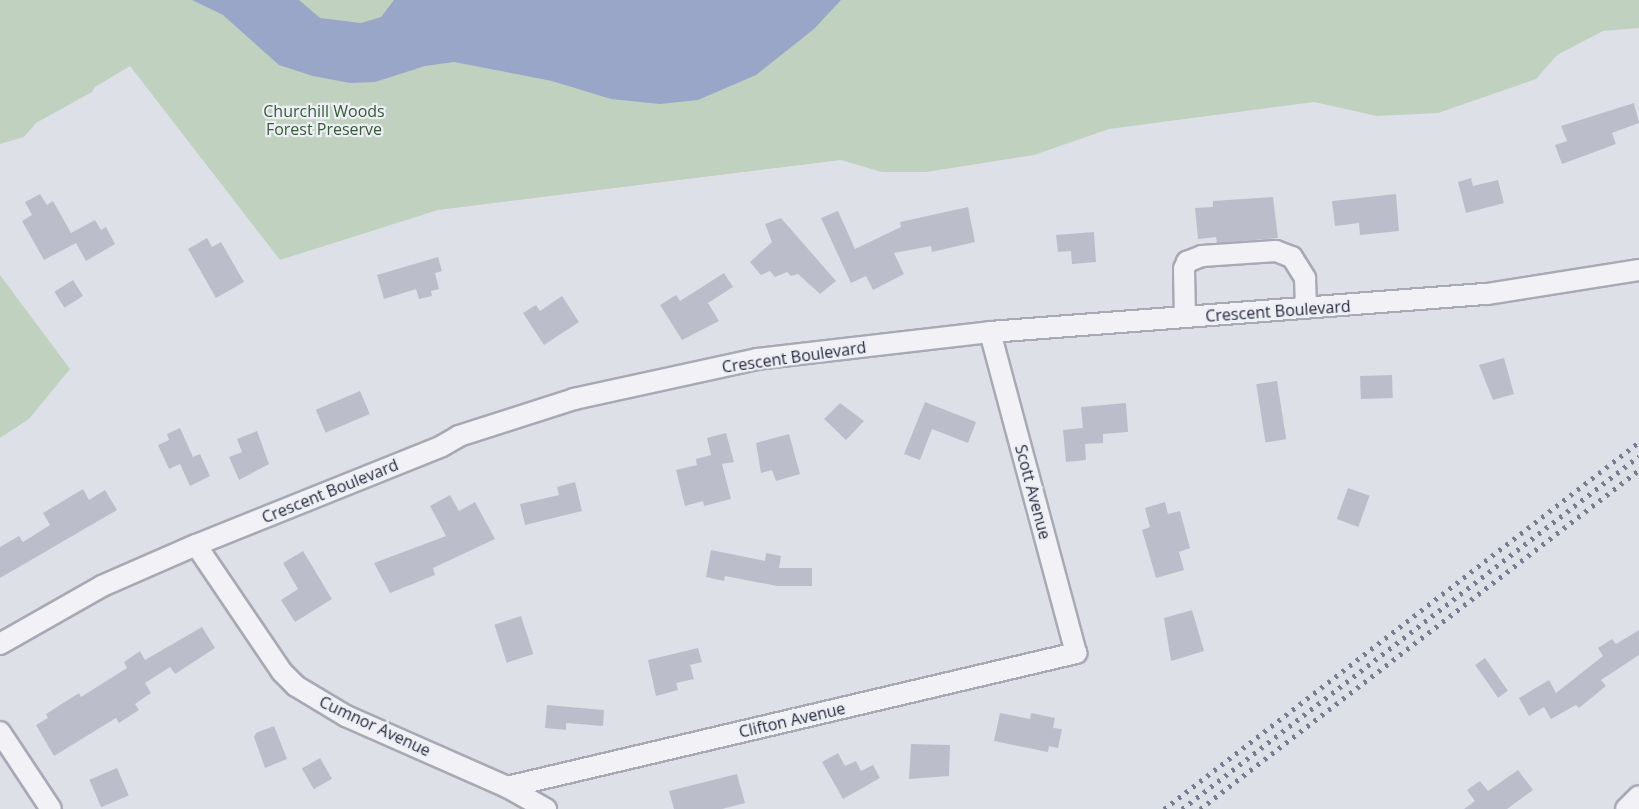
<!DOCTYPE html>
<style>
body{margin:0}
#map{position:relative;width:1639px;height:809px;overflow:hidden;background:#dee0e8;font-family:"Open Sans",sans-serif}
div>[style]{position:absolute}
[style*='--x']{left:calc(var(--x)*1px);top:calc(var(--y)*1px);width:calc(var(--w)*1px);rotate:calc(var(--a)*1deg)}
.green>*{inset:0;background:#c0d1bf}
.water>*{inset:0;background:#99a6c7}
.building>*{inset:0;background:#bbbeca;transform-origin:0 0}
.roads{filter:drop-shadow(2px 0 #a7aab5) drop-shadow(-2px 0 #a7aab5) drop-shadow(0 2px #a7aab5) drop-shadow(0 -2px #a7aab5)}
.minor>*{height:20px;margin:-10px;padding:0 10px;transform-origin:10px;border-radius:10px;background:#f1f1f6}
.rail>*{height:4.5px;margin-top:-2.25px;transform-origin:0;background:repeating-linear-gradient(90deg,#787c91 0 3px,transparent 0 9px)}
span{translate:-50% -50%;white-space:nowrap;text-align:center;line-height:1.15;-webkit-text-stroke:4.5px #edeff5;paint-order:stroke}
.park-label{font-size:16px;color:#355a36}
.street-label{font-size:16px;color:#272b3e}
</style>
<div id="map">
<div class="green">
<div style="clip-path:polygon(0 0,1639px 0,1639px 28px,1603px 31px,1557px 55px,1536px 79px,1438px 113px,1377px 116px,1314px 102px,1109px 129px,1034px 155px,926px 172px,882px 172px,841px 160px,438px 210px,280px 260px,130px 66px,95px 87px,92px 92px,36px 123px,24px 137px,0 144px)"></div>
<div style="clip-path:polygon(0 275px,70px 369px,29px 419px,0 438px)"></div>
</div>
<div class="water">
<div style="clip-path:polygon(192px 0,299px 0,320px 18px,361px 23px,381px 17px,394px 0,841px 0,814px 29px,756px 75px,698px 100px,660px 104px,611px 99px,552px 81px,454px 62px,425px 66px,375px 82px,350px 83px,313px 76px,279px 65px,223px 15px)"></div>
</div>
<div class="building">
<div style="clip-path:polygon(1634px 103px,1639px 123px,1612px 133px,1616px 144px,1562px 164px,1555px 145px,1567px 141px,1561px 126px)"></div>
<div style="clip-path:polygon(1471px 178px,1473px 186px,1498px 180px,1504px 203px,1466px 213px,1458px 182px)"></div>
<div style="clip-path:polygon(40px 194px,47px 205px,53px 201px,71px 233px,95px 220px,101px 230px,106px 227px,115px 244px,86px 261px,76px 243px,44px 260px,22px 221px,32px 215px,25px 202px)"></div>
<div style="clip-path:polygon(1396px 194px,1399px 231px,1360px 235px,1359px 223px,1335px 226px,1332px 201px)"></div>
<div style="clip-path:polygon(1273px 197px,1278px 238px,1217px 243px,1216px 237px,1198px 239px,1195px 208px,1213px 207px,1213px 201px)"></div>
<div style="clip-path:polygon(968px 207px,975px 242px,932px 252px,931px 246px,894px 253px,904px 274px,873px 290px,866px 276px,851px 283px,821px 218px,838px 211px,855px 249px,901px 227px,900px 222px)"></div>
<div style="clip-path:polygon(781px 218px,836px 281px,820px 294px,798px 274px,791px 276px,787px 272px,775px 277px,770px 271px,761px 275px,750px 262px,772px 242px,765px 224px)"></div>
<div style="clip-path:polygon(1094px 232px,1096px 262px,1072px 264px,1071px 251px,1058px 252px,1056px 235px)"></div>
<div style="clip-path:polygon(207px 238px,212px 247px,221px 242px,244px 282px,216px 298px,188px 249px)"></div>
<div style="clip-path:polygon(438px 257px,442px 271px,435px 273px,439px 289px,431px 291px,432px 296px,419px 299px,416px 289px,384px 299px,377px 275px)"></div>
<div style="clip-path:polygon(724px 273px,733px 287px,708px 303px,719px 321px,682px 340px,660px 305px,676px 295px,680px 301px)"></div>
<div style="left:73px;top:280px;width:19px;height:22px;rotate:58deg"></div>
<div style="clip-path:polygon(562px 296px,579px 322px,544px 345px,523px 313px,536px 305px,540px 311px)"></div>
<div style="clip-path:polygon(1504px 358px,1514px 394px,1493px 400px,1479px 365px)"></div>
<div style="left:1392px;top:375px;width:23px;height:32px;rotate:88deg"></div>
<div style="left:1277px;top:381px;width:59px;height:21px;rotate:81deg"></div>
<div style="left:360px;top:391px;width:25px;height:48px;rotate:67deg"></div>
<div style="clip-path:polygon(925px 402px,976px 422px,968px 443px,932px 429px,920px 460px,904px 454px)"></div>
<div style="clip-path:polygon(840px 403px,864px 421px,846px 440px,824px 419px)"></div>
<div style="clip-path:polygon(1126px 403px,1128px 432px,1103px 434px,1103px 443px,1085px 444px,1086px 460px,1066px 462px,1063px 430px,1083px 428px,1081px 407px)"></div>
<div style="clip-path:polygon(180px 428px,193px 457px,200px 454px,210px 476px,190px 486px,180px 464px,169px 469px,158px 445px,169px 440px,167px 434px)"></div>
<div style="clip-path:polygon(257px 431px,269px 464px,239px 480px,229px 457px,242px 452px,237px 439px)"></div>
<div style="clip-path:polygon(726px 433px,734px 462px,722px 464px,731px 499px,704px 506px,703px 501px,685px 506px,676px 470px,697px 465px,696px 459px,711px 455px,707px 438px)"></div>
<div style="clip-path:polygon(789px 434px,800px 474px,776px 481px,772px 470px,761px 473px,756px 443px)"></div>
<div style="clip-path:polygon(575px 482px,582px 511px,525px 525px,520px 504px,559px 495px,557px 487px)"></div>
<div style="left:1348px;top:488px;width:23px;height:33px;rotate:20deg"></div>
<div style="clip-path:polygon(83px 489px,89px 500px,105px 490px,117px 510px,0 578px,0 547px,19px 536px,23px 542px,50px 525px,43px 513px)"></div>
<div style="clip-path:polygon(450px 495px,459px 511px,475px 502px,495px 539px,433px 568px,435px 575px,390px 593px,374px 563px,446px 536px,430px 506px)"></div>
<div style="clip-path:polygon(1165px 502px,1168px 514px,1180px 511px,1190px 548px,1179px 552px,1184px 570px,1156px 578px,1142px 530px,1150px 527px,1145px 508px)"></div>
<div style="clip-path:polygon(711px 550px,765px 561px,766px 553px,781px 556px,779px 568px,812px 568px,812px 586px,777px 586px,725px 576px,724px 581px,706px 577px)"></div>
<div style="clip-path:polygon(303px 551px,332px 599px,295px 622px,281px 600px,298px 589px,283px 563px)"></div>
<div style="clip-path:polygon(1192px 610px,1204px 651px,1171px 661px,1164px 618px)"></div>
<div style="left:521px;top:616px;width:40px;height:28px;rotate:72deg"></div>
<div style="clip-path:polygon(202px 627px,215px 648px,175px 674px,170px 667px,145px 683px,151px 693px,135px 704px,139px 710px,119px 723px,116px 718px,54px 756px,36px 725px,48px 718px,46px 714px,79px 693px,81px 697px,127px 668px,124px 662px,140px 651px,145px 660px)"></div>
<div style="clip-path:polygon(1639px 630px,1639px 655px,1601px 680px,1606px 686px,1579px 708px,1576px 705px,1551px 719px,1544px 707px,1529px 716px,1519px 698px,1549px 680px,1556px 693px,1603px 656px,1598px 648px,1612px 639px,1616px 644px)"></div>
<div style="clip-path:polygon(698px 648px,702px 662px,690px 665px,694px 679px,676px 683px,678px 690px,656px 696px,648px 660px)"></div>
<div style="left:1485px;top:658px;width:40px;height:12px;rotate:55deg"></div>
<div style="clip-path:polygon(547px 705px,604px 710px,603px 726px,566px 723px,566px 730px,545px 728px)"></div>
<div style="clip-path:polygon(1000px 713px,1030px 719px,1031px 713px,1055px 718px,1053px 728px,1062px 729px,1058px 748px,1049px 746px,1048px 752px,994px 741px)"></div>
<div style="clip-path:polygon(274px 726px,287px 759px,265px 768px,254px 737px,256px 733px)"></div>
<div style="clip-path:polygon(911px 744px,950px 745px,949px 776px,909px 779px)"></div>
<div style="clip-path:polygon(838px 753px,845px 766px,856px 761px,861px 771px,873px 765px,880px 778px,843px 799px,822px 762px)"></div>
<div style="left:320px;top:758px;width:24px;height:21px;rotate:60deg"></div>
<div style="left:117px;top:768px;width:30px;height:30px;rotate:67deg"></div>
<div style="clip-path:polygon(1518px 770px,1533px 790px,1507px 809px,1464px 809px,1475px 801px,1467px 790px,1480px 781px,1488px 791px)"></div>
<div style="clip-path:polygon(737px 774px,745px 803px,722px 809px,674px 809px,669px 791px)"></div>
</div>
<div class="roads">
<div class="minor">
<div style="--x:1185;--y:317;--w:48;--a:-91.2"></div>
<div style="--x:1184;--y:269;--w:8;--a:-67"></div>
<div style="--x:1187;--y:262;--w:16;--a:-22"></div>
<div style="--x:1202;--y:256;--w:74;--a:-3.9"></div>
<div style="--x:1276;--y:251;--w:17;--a:21"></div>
<div style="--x:1292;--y:257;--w:25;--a:58"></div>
<div style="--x:1305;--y:278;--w:30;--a:88"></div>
<div style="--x:196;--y:545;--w:153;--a:55.9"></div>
<div style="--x:282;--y:672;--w:20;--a:45"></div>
<div style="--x:296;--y:686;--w:58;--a:31"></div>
<div style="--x:346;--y:716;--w:176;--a:23.8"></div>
<div style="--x:507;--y:787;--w:45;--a:29.4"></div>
<div style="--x:0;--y:644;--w:117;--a:-29.6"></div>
<div style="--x:102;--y:586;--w:103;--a:-23.6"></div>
<div style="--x:196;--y:545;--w:265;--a:-21.9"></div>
<div style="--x:442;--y:446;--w:20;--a:-30"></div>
<div style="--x:459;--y:436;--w:121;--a:-17.8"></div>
<div style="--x:574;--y:399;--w:187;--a:-12.3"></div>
<div style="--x:757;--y:359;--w:235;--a:-6.6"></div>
<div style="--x:990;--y:332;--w:498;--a:-4.4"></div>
<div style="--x:1487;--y:294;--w:154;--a:-9"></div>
<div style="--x:0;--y:732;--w:92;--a:56.5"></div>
<div style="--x:507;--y:787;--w:585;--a:-13.25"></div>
<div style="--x:1076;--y:653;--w:332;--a:-105"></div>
<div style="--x:1626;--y:809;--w:18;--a:-45"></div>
</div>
</div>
<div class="rail">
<div style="--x:1164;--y:809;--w:600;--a:-37.69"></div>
<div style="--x:1182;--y:809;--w:577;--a:-37.68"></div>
<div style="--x:1200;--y:809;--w:555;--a:-37.68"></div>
</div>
<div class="park-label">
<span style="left:324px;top:120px">Churchill Woods<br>Forest Preserve</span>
</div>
<div class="street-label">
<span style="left:1278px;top:311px;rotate:-4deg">Crescent Boulevard</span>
<span style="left:794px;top:357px;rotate:-8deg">Crescent Boulevard</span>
<span style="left:330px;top:491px;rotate:-22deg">Crescent Boulevard</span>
<span style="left:1033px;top:492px;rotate:75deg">Scott Avenue</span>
<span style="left:792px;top:720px;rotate:-13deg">Clifton Avenue</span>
<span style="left:375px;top:726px;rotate:25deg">Cumnor Avenue</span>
</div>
</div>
